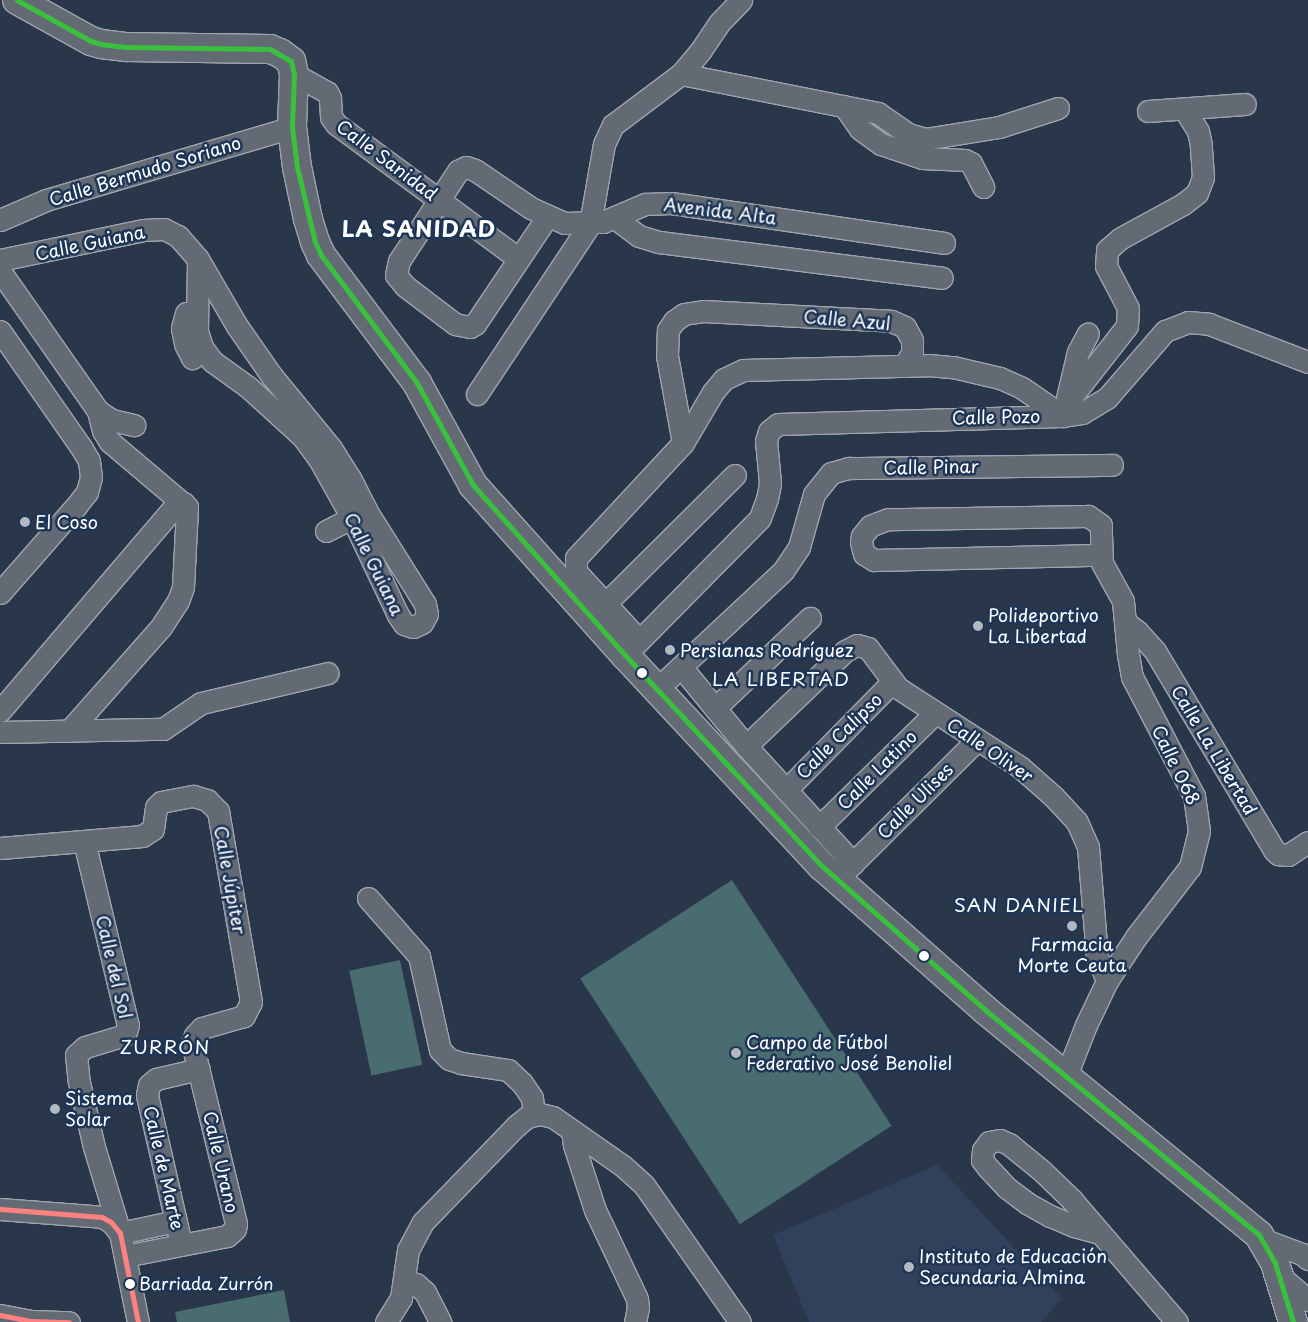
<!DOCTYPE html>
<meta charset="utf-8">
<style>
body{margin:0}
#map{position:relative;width:1308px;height:1322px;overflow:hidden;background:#2a374a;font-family:"Playpen Sans",sans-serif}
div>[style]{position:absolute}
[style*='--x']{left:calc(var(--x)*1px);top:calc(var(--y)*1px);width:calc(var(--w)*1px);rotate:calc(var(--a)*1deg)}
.built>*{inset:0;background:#31415c}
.green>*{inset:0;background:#486c70;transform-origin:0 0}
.roads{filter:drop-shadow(1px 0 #9fa5ae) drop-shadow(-1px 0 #9fa5ae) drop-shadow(0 1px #9fa5ae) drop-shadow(0 -1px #9fa5ae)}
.street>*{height:21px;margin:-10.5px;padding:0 10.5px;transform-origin:10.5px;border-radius:10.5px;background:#636a74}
.secondary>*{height:28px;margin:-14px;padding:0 14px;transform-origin:14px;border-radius:14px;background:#636a74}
.bus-1>*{height:5px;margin:-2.5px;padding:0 2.5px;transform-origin:2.5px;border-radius:2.5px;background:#39c13e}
.bus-2>*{height:5px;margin:-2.5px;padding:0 2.5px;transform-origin:2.5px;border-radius:2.5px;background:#ff8280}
.dots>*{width:14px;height:14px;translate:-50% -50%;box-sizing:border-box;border:2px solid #1d3557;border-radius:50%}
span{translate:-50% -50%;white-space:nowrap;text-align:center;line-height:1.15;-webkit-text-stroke:5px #1d3557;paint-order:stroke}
.bus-label{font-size:17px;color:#fff}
.left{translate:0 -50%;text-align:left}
.street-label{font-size:18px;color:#fff}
.poi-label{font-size:18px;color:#fff}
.neighbourhood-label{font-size:19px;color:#fff;letter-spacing:1px}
.district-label{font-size:22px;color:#fff;font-weight:700;letter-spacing:1px}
</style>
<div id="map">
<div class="built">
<div style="clip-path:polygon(937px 1165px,1062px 1299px,1041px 1322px,809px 1322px,773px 1235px)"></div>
</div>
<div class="green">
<div style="left:732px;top:880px;width:293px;height:181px;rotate:57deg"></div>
<div style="left:400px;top:960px;width:107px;height:52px;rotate:78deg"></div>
<div style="clip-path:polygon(284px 1290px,290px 1322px,177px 1322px,175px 1312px)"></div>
</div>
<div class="roads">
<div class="street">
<div style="--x:294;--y:74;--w:38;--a:29"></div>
<div style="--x:327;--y:92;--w:7;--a:63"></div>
<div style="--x:330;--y:98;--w:19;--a:87"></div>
<div style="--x:331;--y:117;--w:9;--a:54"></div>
<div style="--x:336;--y:124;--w:227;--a:36.4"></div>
<div style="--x:681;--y:74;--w:201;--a:11.2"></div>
<div style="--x:878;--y:113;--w:37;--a:35"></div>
<div style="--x:908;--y:134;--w:18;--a:16"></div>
<div style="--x:925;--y:139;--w:75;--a:-9.2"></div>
<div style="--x:999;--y:127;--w:62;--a:-17.9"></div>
<div style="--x:844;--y:106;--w:28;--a:55"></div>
<div style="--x:860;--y:129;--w:26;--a:36"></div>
<div style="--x:881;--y:144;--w:43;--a:18.9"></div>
<div style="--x:922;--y:158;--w:43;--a:2.7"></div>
<div style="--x:965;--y:160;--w:7;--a:27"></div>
<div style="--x:971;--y:163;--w:27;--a:63"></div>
<div style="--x:1148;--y:111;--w:97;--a:-4.1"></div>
<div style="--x:547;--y:217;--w:129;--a:123.9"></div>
<div style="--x:475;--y:324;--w:6;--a:149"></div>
<div style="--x:470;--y:327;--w:15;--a:-169"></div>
<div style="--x:455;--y:324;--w:63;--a:-142.8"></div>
<div style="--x:405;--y:286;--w:14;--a:-129"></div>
<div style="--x:396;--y:275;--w:14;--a:-78"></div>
<div style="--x:399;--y:261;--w:108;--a:-56.8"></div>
<div style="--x:458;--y:171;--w:9;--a:-27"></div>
<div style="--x:466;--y:167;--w:9;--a:18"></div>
<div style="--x:475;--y:170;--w:68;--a:34.2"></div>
<div style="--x:531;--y:208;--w:37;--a:24"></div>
<div style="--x:565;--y:223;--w:38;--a:-2"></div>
<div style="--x:603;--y:222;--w:46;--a:-23.2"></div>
<div style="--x:645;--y:204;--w:26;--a:-2"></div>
<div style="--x:671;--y:203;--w:276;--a:8.3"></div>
<div style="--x:615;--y:218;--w:30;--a:37"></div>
<div style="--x:639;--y:236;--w:21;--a:17"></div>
<div style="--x:659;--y:242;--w:285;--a:7.2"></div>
<div style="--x:0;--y:220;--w:50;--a:-23.5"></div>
<div style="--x:46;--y:200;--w:257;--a:-16.5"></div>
<div style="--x:0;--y:260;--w:146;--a:-11.8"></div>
<div style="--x:143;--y:230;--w:21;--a:-3"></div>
<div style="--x:164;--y:229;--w:16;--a:27"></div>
<div style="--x:178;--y:236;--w:30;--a:49"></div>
<div style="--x:198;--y:259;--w:78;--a:59.8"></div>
<div style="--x:237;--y:326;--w:60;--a:55.2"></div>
<div style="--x:271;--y:375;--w:94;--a:50.6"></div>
<div style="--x:331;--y:448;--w:36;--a:58"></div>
<div style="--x:350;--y:478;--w:36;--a:63"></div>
<div style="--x:366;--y:510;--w:111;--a:57.9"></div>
<div style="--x:425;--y:604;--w:10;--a:79"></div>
<div style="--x:427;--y:614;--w:10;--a:119"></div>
<div style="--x:422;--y:623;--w:10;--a:156"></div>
<div style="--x:413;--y:627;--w:9;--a:-162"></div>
<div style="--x:404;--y:624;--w:11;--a:-124"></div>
<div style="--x:398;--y:615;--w:107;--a:-115.4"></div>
<div style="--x:352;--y:518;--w:68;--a:-119.2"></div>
<div style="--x:319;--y:459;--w:26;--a:-126"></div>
<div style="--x:304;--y:438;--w:76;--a:-137.7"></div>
<div style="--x:248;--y:387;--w:44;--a:-144.2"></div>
<div style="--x:212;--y:361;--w:17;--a:-126"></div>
<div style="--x:202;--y:347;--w:17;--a:-107"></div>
<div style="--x:197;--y:331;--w:72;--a:-89.2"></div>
<div style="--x:0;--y:271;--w:171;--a:55"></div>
<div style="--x:98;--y:411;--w:17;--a:33"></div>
<div style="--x:112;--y:420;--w:23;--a:13"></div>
<div style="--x:186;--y:313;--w:16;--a:105"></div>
<div style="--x:182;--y:328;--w:16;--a:79"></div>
<div style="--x:185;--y:344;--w:16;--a:63"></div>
<div style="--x:0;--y:331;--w:141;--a:55.1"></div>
<div style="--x:81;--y:447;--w:16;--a:60"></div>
<div style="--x:89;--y:461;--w:16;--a:83"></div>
<div style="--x:91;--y:477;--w:16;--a:105"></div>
<div style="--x:87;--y:492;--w:16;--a:128"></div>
<div style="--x:77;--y:505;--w:117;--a:131.2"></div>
<div style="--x:477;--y:394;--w:204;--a:-56.4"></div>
<div style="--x:590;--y:224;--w:81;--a:-80.1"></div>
<div style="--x:604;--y:144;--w:21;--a:-65"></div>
<div style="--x:613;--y:125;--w:85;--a:-36.9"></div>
<div style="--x:681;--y:74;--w:31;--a:-50"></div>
<div style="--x:701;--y:50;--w:32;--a:-56"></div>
<div style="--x:719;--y:23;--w:32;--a:-46"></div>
<div style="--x:1067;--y:398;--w:47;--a:-76.6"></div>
<div style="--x:1078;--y:352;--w:21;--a:-62"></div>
<div style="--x:1065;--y:405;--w:100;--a:-51.9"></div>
<div style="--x:1127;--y:326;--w:18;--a:-87"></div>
<div style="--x:1128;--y:308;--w:47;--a:-117.6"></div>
<div style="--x:1106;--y:266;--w:16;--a:-86"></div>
<div style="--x:1107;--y:250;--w:18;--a:-41"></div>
<div style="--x:1121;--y:238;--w:71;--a:-28.7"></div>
<div style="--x:1183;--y:204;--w:18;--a:-38"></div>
<div style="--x:1197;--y:193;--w:17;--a:-69"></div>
<div style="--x:1203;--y:177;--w:32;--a:-94"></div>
<div style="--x:1201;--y:145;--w:14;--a:-102"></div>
<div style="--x:1198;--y:131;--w:26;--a:-122"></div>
<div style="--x:683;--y:443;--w:88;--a:-100.4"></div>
<div style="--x:667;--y:356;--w:26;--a:-88"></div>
<div style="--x:668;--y:330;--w:11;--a:-56"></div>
<div style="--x:674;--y:321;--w:12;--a:-35"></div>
<div style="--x:684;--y:314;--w:19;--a:-9"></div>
<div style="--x:703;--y:311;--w:188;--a:3"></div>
<div style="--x:891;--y:321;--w:15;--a:23"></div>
<div style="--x:905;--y:327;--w:15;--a:62"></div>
<div style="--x:912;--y:340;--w:13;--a:90"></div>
<div style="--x:912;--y:353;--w:15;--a:122"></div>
<div style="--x:326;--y:531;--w:29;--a:-27"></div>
<div style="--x:605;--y:604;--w:183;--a:-44.8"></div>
<div style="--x:1125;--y:622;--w:15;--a:37"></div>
<div style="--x:1137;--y:631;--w:27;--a:48"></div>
<div style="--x:1155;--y:651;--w:232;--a:59.1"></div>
<div style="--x:1274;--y:850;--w:6;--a:45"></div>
<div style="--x:1278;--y:854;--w:10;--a:6"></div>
<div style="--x:1288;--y:855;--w:24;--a:-33"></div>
<div style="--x:639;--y:640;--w:90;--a:-132.7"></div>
<div style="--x:578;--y:574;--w:5;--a:-112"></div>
<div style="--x:576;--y:569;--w:11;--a:-90"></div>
<div style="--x:576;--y:558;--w:157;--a:-47.1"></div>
<div style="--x:683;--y:443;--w:59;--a:-59.5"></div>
<div style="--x:713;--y:392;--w:17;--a:-50"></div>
<div style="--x:724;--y:379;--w:21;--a:-25"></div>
<div style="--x:743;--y:370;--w:185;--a:-1.5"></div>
<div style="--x:928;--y:365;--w:25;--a:5"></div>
<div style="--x:953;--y:367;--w:48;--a:13.2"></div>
<div style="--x:1000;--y:378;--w:24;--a:24"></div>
<div style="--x:1022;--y:388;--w:50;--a:34.3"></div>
<div style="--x:625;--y:655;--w:192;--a:-45.4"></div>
<div style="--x:760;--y:518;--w:20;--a:-70"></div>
<div style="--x:767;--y:499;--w:16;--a:-79"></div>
<div style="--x:770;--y:483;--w:42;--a:-95.4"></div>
<div style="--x:766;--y:441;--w:10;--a:-73"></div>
<div style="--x:769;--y:431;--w:11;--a:-38"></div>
<div style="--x:778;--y:424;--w:285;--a:-1.6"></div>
<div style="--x:1063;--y:416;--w:19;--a:-9"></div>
<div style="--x:1082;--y:413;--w:29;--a:-31"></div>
<div style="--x:1107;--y:398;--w:89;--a:-49.1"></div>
<div style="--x:1165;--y:331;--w:25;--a:-21"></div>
<div style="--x:1188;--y:322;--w:21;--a:5"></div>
<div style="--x:1209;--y:324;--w:106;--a:21"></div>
<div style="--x:682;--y:668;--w:101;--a:50.6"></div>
<div style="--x:746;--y:746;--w:159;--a:47.6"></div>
<div style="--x:853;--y:863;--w:23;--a:135"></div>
<div style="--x:658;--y:688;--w:171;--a:-43.1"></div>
<div style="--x:783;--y:571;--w:29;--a:-56"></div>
<div style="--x:799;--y:547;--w:55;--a:-74.2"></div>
<div style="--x:814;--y:494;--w:27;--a:-51"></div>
<div style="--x:831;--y:473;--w:19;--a:-16"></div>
<div style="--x:849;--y:468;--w:263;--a:-0.7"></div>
<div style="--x:715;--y:708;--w:131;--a:-43.5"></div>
<div style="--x:0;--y:711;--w:271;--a:-49.5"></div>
<div style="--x:176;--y:505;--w:8;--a:-14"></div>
<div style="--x:69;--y:731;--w:139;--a:-48.5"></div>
<div style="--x:161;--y:627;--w:31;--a:-57"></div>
<div style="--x:178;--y:601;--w:15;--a:-70"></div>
<div style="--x:183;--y:587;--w:80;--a:-87.1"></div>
<div style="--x:187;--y:507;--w:101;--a:-139.8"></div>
<div style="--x:110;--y:442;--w:13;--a:-122"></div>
<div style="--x:103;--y:431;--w:21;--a:-104"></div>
<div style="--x:0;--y:732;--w:163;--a:-1.1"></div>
<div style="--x:163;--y:729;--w:46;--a:-34.4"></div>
<div style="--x:201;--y:703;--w:130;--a:-13.3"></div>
<div style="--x:746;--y:746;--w:137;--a:-43.8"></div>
<div style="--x:845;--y:651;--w:13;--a:-27"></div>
<div style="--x:857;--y:645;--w:11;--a:15"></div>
<div style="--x:868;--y:648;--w:50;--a:53.1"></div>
<div style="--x:898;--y:688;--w:145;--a:32.9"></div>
<div style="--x:1020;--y:767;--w:44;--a:41.3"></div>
<div style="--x:1053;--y:796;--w:35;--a:47"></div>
<div style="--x:1077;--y:822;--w:27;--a:66"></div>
<div style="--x:1088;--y:847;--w:110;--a:85.3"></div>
<div style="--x:1097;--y:957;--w:26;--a:67"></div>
<div style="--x:786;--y:790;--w:151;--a:-45.5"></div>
<div style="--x:819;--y:827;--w:163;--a:-44.5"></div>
<div style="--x:84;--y:841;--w:189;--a:76.6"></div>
<div style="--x:128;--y:1025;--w:10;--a:107"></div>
<div style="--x:125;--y:1035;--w:42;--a:163.3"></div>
<div style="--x:85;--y:1047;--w:12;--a:138"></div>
<div style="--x:76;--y:1055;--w:27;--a:84"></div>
<div style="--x:79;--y:1082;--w:67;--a:77"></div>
<div style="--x:94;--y:1147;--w:90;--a:73.2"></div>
<div style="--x:120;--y:1233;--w:57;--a:-12.1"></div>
<div style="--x:0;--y:848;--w:143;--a:-4.8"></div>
<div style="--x:142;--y:836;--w:13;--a:-32"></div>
<div style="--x:153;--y:829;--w:22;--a:-82"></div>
<div style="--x:156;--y:807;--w:7;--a:-45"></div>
<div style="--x:161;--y:802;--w:33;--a:-11"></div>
<div style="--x:193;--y:796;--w:15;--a:16"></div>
<div style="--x:207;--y:800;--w:16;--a:45"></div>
<div style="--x:218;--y:811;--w:194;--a:80.2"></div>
<div style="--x:251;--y:1002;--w:16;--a:117"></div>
<div style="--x:244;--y:1016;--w:44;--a:164.1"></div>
<div style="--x:202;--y:1028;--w:10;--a:135"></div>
<div style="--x:195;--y:1035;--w:9;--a:111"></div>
<div style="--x:192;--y:1043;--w:186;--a:76.3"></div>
<div style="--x:236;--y:1224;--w:5;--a:101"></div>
<div style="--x:235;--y:1229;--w:11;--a:139"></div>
<div style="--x:227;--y:1236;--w:104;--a:168.9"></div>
<div style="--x:853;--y:863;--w:175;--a:-44.8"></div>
<div style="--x:368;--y:898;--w:77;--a:48.7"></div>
<div style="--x:419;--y:956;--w:96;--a:77.4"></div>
<div style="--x:440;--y:1050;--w:13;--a:45"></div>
<div style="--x:449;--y:1059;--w:13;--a:18"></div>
<div style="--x:461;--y:1063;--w:48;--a:8.5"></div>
<div style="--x:508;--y:1070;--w:19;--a:43"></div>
<div style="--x:522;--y:1083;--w:18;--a:56"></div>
<div style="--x:532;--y:1098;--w:17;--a:83"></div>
<div style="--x:1066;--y:1076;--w:55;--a:-68.6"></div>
<div style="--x:1086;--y:1025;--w:49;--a:-64.5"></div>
<div style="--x:1107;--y:981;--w:53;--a:-56.6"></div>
<div style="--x:1136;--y:937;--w:88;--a:-52.4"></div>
<div style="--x:1190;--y:867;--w:37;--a:-76"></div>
<div style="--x:1199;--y:831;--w:35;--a:-98"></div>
<div style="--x:1194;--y:796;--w:134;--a:-117.5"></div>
<div style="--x:1132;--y:677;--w:22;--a:-100"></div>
<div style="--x:1128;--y:655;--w:54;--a:-95.3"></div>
<div style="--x:1123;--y:601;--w:43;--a:-118.9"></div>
<div style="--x:1102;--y:563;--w:38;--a:-92"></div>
<div style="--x:1101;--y:525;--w:16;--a:-145"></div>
<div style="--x:1088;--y:516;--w:200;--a:179.1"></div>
<div style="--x:888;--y:519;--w:19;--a:159"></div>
<div style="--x:870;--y:526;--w:13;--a:129"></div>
<div style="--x:862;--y:536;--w:6;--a:99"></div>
<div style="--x:861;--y:542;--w:12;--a:76"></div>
<div style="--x:864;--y:554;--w:12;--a:31"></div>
<div style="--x:874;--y:560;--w:226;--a:-1.3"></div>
<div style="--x:572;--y:1131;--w:14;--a:82"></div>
<div style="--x:574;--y:1145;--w:68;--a:72.1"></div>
<div style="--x:595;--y:1210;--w:98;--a:64.7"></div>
<div style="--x:637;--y:1299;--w:8;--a:83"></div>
<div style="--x:638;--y:1307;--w:15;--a:101"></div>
<div style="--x:0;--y:1209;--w:92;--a:4.4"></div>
<div style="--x:92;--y:1216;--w:10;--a:6"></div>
<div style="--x:102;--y:1217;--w:10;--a:29"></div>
<div style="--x:111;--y:1222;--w:14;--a:51"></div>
<div style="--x:120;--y:1233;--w:91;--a:78.6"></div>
<div style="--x:1100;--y:1233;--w:27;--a:-165"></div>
<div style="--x:1074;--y:1226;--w:26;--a:-157"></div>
<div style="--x:1050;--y:1216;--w:26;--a:-151"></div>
<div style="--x:1027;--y:1203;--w:26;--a:-143"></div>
<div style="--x:1006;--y:1187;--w:26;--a:-133"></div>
<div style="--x:988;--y:1168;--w:10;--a:-127"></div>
<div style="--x:982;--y:1160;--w:10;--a:-84"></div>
<div style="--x:983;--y:1150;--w:10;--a:-53"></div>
<div style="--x:989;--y:1142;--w:11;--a:-10"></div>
<div style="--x:1000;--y:1140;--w:10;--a:24"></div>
<div style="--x:1009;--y:1144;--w:43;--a:39.3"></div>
<div style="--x:1042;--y:1171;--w:42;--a:44"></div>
<div style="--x:1072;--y:1200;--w:161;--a:49.3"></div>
<div style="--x:179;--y:1235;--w:144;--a:-102.9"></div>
<div style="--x:147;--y:1095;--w:10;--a:-79"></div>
<div style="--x:149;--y:1085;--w:9;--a:-41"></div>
<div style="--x:156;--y:1079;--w:44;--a:-13.1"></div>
<div style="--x:1262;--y:1239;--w:43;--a:20.6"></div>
<div style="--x:1302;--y:1254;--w:8;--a:40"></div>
<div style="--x:1280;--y:1276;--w:37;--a:41"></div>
<div style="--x:405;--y:1281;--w:11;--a:15"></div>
<div style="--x:416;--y:1284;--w:12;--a:42"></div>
<div style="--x:425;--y:1292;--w:34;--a:63"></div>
<div style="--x:0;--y:1315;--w:32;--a:11"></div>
<div style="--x:31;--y:1321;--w:38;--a:2"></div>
<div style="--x:386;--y:1322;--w:28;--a:-58"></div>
<div style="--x:401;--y:1298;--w:49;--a:-81.7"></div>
<div style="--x:408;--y:1250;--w:32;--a:-62"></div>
<div style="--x:423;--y:1222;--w:134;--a:-45.9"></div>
<div style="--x:516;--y:1126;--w:14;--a:-39"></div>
<div style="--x:527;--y:1117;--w:13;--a:-13"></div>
<div style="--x:540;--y:1114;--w:13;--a:13"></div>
<div style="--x:553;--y:1117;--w:85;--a:35"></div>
<div style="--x:623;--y:1166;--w:28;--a:42"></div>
<div style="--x:644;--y:1185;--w:167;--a:55"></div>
</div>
<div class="secondary">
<div style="--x:17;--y:0;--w:85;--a:29"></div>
<div style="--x:91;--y:41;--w:10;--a:17"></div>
<div style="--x:101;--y:44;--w:26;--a:7"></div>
<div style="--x:127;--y:47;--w:143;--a:0.8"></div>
<div style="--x:270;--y:49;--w:11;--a:22"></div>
<div style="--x:280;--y:53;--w:14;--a:36"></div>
<div style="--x:291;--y:61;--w:13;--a:77"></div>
<div style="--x:294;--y:74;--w:53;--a:92.2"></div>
<div style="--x:292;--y:127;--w:40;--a:82.9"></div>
<div style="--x:297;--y:167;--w:53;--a:78.1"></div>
<div style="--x:308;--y:219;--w:24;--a:73"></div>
<div style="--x:315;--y:242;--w:14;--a:65"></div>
<div style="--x:321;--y:255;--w:160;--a:53.1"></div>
<div style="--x:417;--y:383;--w:116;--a:61.2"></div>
<div style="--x:473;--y:485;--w:228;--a:48.2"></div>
<div style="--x:625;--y:655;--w:289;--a:47"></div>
<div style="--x:822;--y:866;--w:216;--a:41.4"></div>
<div style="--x:984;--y:1009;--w:356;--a:39.4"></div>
<div style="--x:1259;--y:1235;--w:32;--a:60"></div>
<div style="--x:1275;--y:1263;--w:62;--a:73"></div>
</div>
</div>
<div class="bus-1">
<div style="--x:17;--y:0;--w:85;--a:29"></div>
<div style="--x:91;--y:41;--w:10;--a:17"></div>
<div style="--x:101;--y:44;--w:26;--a:7"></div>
<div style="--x:127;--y:47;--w:143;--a:0.8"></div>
<div style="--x:270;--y:49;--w:24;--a:30"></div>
<div style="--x:291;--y:61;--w:13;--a:77"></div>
<div style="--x:294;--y:74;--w:53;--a:92.2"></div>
<div style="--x:292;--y:127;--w:40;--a:82.9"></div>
<div style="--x:297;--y:167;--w:77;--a:76.5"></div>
<div style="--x:315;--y:242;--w:14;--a:65"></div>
<div style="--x:321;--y:255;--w:160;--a:53.1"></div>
<div style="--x:417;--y:383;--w:116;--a:61.2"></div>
<div style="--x:473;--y:485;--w:228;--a:48.2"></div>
<div style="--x:625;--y:655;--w:289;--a:47"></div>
<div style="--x:822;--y:866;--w:216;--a:41.4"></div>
<div style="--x:984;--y:1009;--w:356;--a:39.4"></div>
<div style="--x:1259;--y:1235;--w:32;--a:60"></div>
<div style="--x:1275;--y:1263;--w:62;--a:73"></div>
</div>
<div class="bus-2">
<div style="--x:0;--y:1209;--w:102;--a:4.5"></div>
<div style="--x:102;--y:1217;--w:10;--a:29"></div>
<div style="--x:111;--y:1222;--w:14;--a:51"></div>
<div style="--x:120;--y:1233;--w:91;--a:78.6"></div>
<div style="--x:0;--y:1315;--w:32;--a:11"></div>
<div style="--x:31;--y:1321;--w:38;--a:2"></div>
</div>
<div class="dots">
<div style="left:25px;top:522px;background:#b4b9c0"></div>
<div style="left:978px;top:626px;background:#b4b9c0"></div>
<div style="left:670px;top:650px;background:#b4b9c0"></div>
<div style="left:642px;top:673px;background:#fff"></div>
<div style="left:1072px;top:926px;background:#b4b9c0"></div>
<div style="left:924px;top:956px;background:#fff"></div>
<div style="left:736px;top:1053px;background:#b4b9c0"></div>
<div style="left:55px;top:1109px;background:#b4b9c0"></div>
<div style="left:909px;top:1267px;background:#b4b9c0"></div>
<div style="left:130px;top:1284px;background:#fff"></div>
</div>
<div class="bus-label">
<span class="left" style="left:139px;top:1284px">Barriada Zurrón</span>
</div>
<div class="street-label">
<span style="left:387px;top:160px;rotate:37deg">Calle Sanidad</span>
<span style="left:145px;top:171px;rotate:-17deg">Calle Bermudo Soriano</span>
<span style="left:720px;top:211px;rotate:7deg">Avenida Alta</span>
<span style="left:90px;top:243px;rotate:-12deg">Calle Guiana</span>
<span style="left:847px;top:320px;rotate:5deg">Calle Azul</span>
<span style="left:996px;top:417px;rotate:-1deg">Calle Pozo</span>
<span style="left:931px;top:467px;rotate:-1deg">Calle Pinar</span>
<span style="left:374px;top:564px;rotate:64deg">Calle Guiana</span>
<span style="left:839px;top:736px;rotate:-45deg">Calle Calipso</span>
<span style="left:990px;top:750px;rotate:34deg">Calle Oliver</span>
<span style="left:1214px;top:750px;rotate:59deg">Calle La Libertad</span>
<span style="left:1176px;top:765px;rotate:64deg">Calle 068</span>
<span style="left:877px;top:770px;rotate:-45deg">Calle Latino</span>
<span style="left:915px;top:801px;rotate:-45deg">Calle Ulises</span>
<span style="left:230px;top:880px;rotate:80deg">Calle Júpiter</span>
<span style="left:114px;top:967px;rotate:77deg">Calle del Sol</span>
<span style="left:221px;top:1162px;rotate:77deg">Calle Urano</span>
<span style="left:164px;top:1168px;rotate:77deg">Calle de Marte</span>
</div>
<div class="poi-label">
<span class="left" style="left:35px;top:522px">El Coso</span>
<span class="left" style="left:988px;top:626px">Polideportivo<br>La Libertad</span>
<span class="left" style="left:680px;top:650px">Persianas Rodríguez</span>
<span style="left:1072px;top:955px">Farmacia<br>Morte Ceuta</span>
<span class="left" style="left:746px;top:1053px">Campo de Fútbol<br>Federativo José Benoliel</span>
<span class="left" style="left:65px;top:1109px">Sistema<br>Solar</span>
<span class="left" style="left:919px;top:1267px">Instituto de Educación<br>Secundaria Almina</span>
</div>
<div class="neighbourhood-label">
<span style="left:781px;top:679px">LA LIBERTAD</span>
<span style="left:1019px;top:905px">SAN DANIEL</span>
<span style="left:165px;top:1047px">ZURRÓN</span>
</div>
<div class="district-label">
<span style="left:419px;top:228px">LA SANIDAD</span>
</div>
</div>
